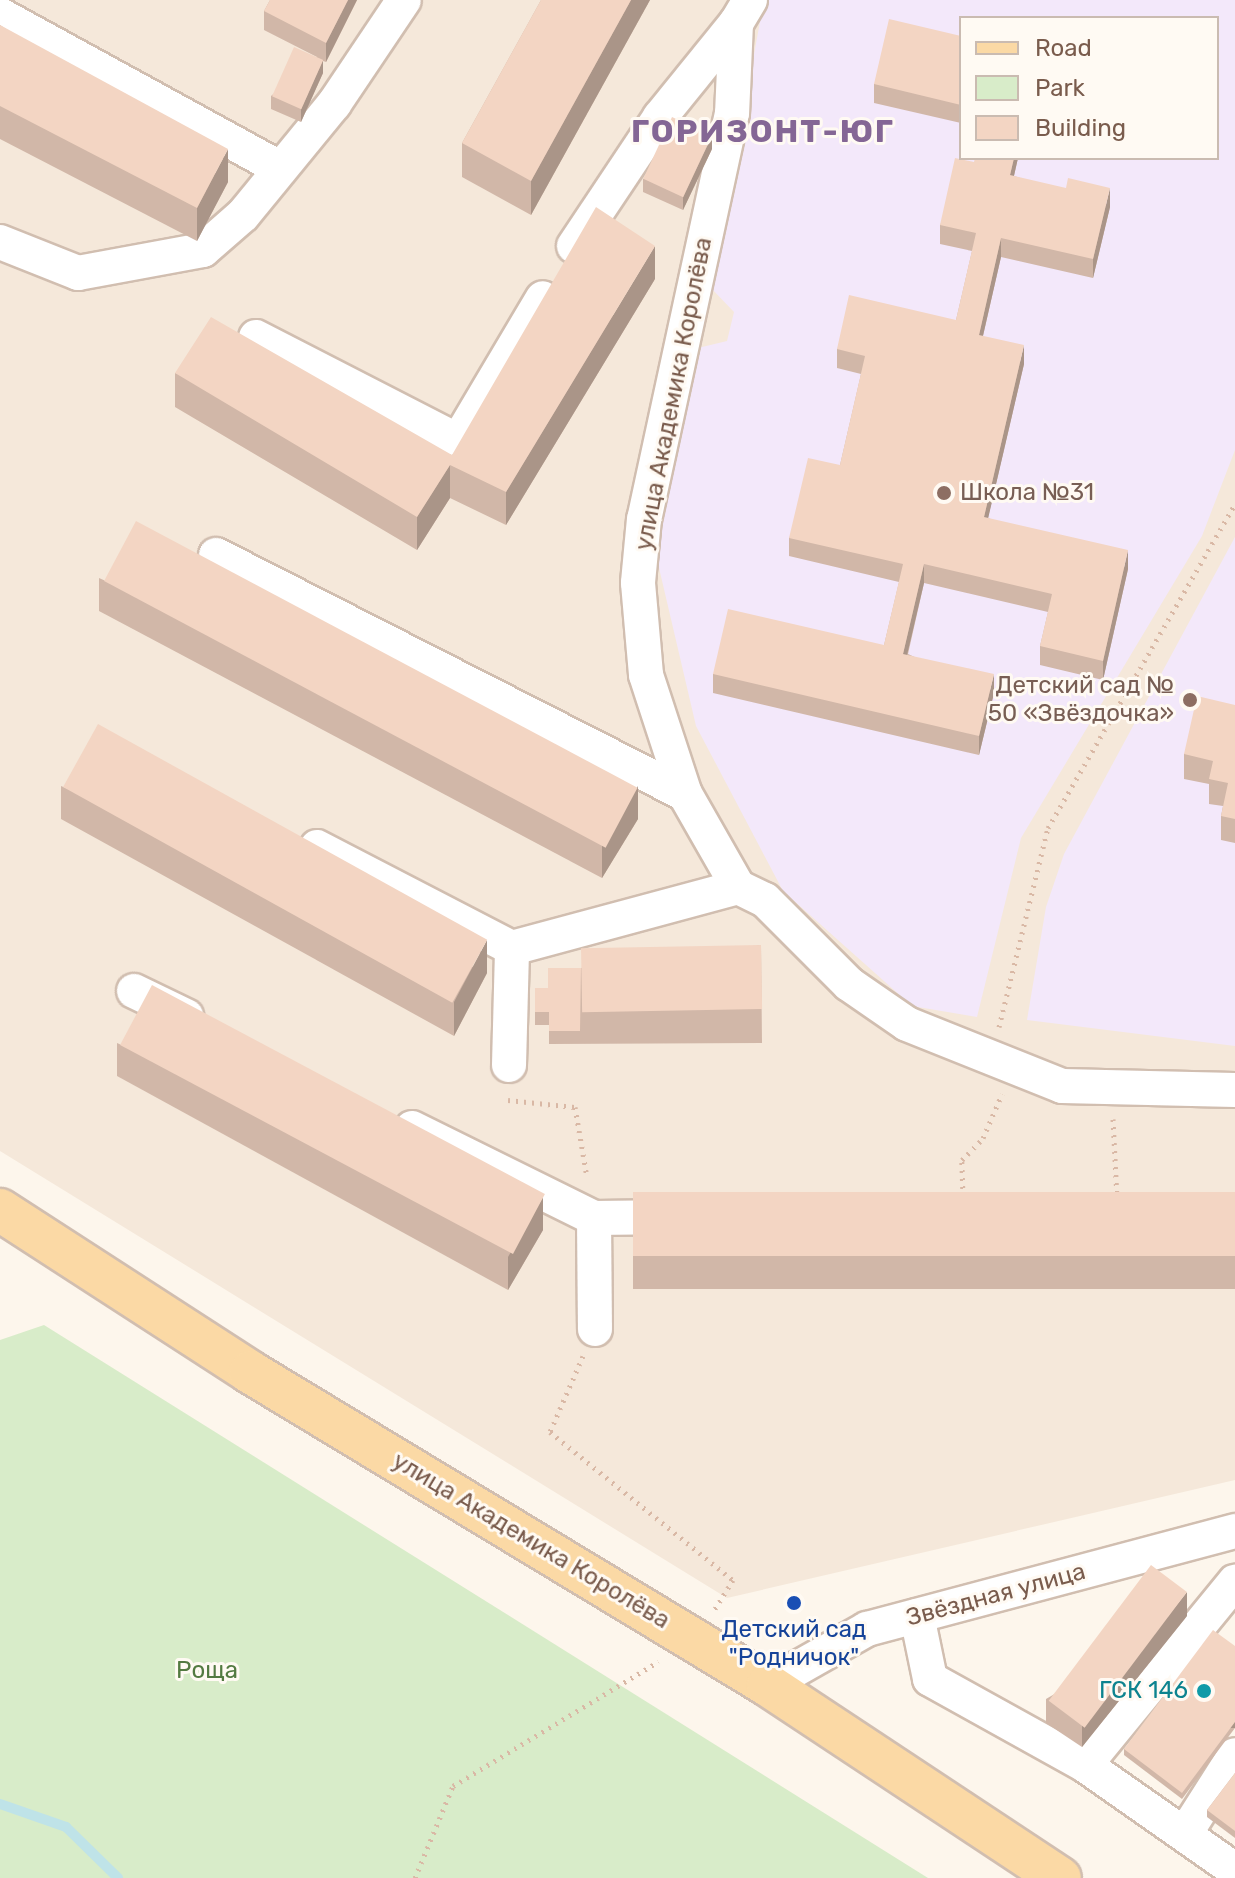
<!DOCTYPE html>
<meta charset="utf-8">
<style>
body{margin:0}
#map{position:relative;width:1235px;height:1878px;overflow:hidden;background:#fdf6ec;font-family:Rubik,sans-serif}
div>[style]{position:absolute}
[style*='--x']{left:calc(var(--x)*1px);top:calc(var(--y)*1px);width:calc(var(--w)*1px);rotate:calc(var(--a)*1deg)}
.residential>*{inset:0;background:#f5e8da}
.education>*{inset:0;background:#f3e8fa}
.green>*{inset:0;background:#d8ecc9}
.stream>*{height:10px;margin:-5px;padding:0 5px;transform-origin:5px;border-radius:5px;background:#bfe3e8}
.path>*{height:5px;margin-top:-2.5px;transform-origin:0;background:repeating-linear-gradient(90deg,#d9b8a5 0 2px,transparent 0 8px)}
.roads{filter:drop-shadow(2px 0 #d1beb0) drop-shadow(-2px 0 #d1beb0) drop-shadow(0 2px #d1beb0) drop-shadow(0 -2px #d1beb0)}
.minor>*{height:34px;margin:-17px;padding:0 17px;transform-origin:17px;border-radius:17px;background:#fff}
.major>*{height:42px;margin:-21px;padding:0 21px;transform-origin:21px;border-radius:21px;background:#fbd9a5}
.wall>*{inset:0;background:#d1b7a8;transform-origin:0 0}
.shaded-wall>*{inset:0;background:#aa9588;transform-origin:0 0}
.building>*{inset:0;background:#f3d5c3;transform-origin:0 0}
.dots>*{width:22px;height:22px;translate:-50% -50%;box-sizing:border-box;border:4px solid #fffaf3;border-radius:50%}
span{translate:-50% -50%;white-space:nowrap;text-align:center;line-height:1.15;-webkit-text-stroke:6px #fffaf3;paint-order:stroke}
.street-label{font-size:24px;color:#7a5c4d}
.education-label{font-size:24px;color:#785e54}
.left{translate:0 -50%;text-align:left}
.right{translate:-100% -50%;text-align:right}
.transit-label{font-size:24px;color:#164399}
.park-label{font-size:24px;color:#537a41}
.culture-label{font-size:24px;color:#0d838f}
.district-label{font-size:32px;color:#846695;font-weight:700;letter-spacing:2px}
.legend{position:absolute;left:959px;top:16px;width:260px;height:144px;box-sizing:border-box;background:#fffaf3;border:2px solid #cabbb1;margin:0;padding:10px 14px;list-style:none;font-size:24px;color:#7a5c4d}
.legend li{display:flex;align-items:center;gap:16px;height:40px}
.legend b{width:40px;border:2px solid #cabbb1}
</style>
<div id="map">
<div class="residential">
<div style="clip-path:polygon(evenodd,0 0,1235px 0,1235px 1480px,727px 1598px,0 1151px,0 0,961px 18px,1217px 18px,1217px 158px,961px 158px,961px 18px)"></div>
</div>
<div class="education">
<div style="clip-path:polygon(evenodd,764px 0,1235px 0,1235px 450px,1202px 536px,1021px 838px,977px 1017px,912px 1006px,783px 891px,696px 726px,656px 555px,698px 348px,727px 341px,734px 312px,711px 288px,764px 0,961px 18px,1217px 18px,1217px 158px,961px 158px,961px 18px)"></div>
<div style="clip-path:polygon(1235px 537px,1235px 1046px,1027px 1020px,1046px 907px,1064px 854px)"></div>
</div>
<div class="green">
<div style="clip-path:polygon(44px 1325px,615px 1682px,928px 1878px,0 1878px,0 1340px)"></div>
</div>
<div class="stream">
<div style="--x:0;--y:1804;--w:70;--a:19.2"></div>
<div style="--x:66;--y:1827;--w:73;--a:44.4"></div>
</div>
<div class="path">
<div style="--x:999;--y:1027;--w:205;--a:-76.2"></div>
<div style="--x:1048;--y:828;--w:374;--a:-60"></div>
<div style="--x:508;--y:1100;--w:67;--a:6"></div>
<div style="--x:575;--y:1107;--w:71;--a:80.3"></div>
<div style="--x:1113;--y:1119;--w:78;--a:87.1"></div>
<div style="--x:963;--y:1196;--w:36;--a:-92"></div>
<div style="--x:962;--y:1160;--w:30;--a:-46"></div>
<div style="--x:983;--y:1138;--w:48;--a:-66.6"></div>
<div style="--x:583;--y:1356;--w:83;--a:113.5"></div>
<div style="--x:550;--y:1432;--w:235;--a:39"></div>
<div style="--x:733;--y:1580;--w:36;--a:122"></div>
<div style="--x:415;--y:1878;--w:100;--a:-67.6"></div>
<div style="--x:453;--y:1786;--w:240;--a:-31.2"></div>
</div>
<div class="roads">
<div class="minor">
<div style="--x:750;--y:0;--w:27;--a:121"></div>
<div style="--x:736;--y:23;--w:90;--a:92.5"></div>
<div style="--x:732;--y:113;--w:415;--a:102.2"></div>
<div style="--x:644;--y:519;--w:64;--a:95.4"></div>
<div style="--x:638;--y:583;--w:92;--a:85"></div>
<div style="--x:646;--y:675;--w:125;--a:71.9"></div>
<div style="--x:685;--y:794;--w:107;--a:60.3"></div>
<div style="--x:738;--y:887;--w:30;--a:26"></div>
<div style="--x:765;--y:900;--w:119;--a:45"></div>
<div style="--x:849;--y:984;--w:70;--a:34.6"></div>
<div style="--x:907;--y:1024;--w:167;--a:21.8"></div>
<div style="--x:1062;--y:1086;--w:173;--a:1.3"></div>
<div style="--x:0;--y:15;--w:319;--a:28.7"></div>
<div style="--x:0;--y:242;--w:84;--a:21.7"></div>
<div style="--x:78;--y:273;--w:127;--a:-10.4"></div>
<div style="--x:203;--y:250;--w:53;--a:-41.2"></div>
<div style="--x:243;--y:215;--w:144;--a:-50.7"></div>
<div style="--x:334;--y:104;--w:125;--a:-56.1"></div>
<div style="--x:574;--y:246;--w:155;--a:-56.3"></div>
<div style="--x:660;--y:117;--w:121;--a:-51"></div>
<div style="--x:256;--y:337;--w:227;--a:27.2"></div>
<div style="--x:458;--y:441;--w:166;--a:-59.3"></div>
<div style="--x:216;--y:555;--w:526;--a:27"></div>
<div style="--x:317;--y:847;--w:220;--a:27.4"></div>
<div style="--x:512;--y:948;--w:234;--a:-15.1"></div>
<div style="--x:134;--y:991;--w:58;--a:25.7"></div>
<div style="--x:509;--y:1065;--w:117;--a:-88.5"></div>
<div style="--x:412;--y:1128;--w:203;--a:26.3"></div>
<div style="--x:594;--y:1218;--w:85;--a:-0.7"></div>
<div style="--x:594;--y:1218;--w:111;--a:89.5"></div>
<div style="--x:917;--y:1616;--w:64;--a:78.3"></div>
<div style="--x:930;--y:1679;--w:177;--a:29"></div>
<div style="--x:1085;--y:1765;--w:183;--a:35"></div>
<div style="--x:768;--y:1685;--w:114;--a:-29.5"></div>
<div style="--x:867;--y:1629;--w:381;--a:-14.9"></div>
<div style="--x:1085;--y:1765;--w:237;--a:-50.7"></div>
<div style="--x:1186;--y:1832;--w:91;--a:-57.5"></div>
</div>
<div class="major">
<div style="--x:0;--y:1210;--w:298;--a:32.9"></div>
<div style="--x:250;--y:1372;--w:605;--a:31.14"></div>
<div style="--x:768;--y:1685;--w:350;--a:33.5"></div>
</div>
</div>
<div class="wall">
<div style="clip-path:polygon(270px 0,357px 0,326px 62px,323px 61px,323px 73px,301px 122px,271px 109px,271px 96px,317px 57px,264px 30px,264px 11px)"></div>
<div style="clip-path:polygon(541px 0,650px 0,531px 215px,462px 177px,462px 143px)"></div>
<div style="clip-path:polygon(0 25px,228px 182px,197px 241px,0 139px)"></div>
<div style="clip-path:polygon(961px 36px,961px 123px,874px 103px,874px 84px)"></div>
<div style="clip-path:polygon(712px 149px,683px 210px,643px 192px,643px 179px)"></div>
<div style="clip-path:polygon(1018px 158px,1014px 176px,1110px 207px,1093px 278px,1001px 257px,983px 336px,1024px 364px,988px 518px,1128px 569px,1103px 680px,1040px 665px,1040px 646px,1048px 612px,924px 583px,908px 654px,994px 693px,979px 755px,713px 693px,713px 674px,884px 645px,899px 582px,789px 556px,789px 538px,840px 465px,861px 374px,837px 368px,837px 349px,956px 320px,972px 251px,940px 244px,940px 225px,974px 162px)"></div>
<div style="clip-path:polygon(655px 279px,506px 525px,450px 498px,417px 550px,175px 407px,175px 373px,452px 455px)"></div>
<div style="clip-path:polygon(99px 578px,638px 819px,602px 878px,99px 611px)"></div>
<div style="clip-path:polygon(1235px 705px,1235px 843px,1221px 840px,1221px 816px,1223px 806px,1209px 804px,1209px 784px,1184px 779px,1184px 754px)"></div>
<div style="clip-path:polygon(61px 786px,487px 973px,454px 1036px,61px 819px)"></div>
<div style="clip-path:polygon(761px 945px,762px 1043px,549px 1044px,549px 1025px,535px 1025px,535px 988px,548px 988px,581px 968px)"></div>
<div style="clip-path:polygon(117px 1043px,543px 1230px,508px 1290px,117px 1076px)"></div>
<div style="left:1235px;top:1192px;width:97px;height:602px;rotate:90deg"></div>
<div style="clip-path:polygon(1187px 1616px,1082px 1747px,1046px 1723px,1046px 1699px)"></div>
<div style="clip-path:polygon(1235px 1646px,1235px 1728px,1182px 1799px,1124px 1755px,1124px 1749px)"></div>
<div style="clip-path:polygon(1235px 1773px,1235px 1838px,1207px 1817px,1207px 1810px)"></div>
</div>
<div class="shaded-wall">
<div style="clip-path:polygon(348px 0,357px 0,326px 62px,326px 43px)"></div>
<div style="clip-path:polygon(631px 0,650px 0,531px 215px,531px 181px)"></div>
<div style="clip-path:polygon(323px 60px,323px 73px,301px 122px,301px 109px)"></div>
<div style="clip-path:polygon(712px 136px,712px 149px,683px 210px,683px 197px)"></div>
<div style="clip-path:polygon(228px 149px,228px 182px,197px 241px,197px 208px)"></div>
<div style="clip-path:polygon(1014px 158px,1018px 158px,1010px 193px,1010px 175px)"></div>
<div style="clip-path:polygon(1110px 188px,1110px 207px,1093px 278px,1093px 259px)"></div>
<div style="clip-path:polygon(1001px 238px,1001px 257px,979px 353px,979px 335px)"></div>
<div style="clip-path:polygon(655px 246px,655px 279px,506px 525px,506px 492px)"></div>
<div style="clip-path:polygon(1024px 345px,1024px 364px,984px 536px,984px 517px)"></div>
<div style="clip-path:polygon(450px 465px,450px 498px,417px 550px,417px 517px)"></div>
<div style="clip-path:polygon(1128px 550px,1128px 569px,1103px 680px,1103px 661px)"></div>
<div style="clip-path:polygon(924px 564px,924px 583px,903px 672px,903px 654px)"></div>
<div style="clip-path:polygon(994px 674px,994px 693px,979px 755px,979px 736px)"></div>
<div style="clip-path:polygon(638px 786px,638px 819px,602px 878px,602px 845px)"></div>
<div style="clip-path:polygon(487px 940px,487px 973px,454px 1036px,454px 1002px)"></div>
<div style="clip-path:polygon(543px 1197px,543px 1230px,508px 1290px,508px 1257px)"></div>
<div style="clip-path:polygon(1187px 1592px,1187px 1616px,1082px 1747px,1082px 1723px)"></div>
<div style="left:1235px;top:1722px;width:6px;height:89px;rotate:90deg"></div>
</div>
<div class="building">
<div style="clip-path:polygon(270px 0,348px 0,326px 43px,264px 11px)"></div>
<div style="clip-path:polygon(541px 0,631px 0,531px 181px,462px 143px)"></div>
<div style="clip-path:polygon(889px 19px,961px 36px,961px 105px,874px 84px)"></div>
<div style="clip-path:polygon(0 25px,228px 149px,197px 208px,0 106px)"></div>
<div style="left:294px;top:47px;width:32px;height:54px;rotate:24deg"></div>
<div style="left:672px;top:117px;width:44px;height:68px;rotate:25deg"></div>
<div style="clip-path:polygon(955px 158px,974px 162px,975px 158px,1014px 158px,1010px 175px,1066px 188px,1068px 178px,1110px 188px,1093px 259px,1001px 238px,979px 335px,1024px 345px,984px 517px,1128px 550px,1103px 661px,1040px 646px,1052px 594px,924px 564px,903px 654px,994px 674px,979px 736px,713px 674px,728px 609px,884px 645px,903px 564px,789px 538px,808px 458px,840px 465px,865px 356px,837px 349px,849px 295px,956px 320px,976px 233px,940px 225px)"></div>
<div style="clip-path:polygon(596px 207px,655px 246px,506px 492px,450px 465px,417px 517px,175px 373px,211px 317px,452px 455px)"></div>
<div style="left:136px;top:521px;width:568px;height:68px;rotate:28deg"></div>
<div style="clip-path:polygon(1197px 696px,1235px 705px,1235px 819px,1221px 816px,1228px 783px,1209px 779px,1213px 761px,1184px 754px)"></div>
<div style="left:98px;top:724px;width:445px;height:72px;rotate:29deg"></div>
<div style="left:761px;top:945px;width:64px;height:180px;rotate:89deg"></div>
<div style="clip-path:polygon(548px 968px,581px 968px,580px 1031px,549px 1031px,549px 1012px,535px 1012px,535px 988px,548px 988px)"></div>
<div style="left:152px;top:985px;width:445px;height:68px;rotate:28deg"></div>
<div style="left:1235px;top:1192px;width:64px;height:602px;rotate:90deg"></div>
<div style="left:1151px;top:1565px;width:45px;height:170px;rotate:37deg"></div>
<div style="clip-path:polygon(1213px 1630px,1235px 1646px,1235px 1722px,1182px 1793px,1124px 1749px)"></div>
<div style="clip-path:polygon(1235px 1773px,1235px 1831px,1207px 1810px)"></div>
</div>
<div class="dots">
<div style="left:944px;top:493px;background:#8d6e63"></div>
<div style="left:1190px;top:700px;background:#8d6e63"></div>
<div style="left:794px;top:1603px;background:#1a4fb4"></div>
<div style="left:1204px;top:1691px;background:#0f9aa8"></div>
</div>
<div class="street-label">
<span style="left:674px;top:394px;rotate:-79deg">улица Академика Королёва</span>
<span style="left:531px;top:1541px;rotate:31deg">улица Академика Королёва</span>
<span style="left:996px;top:1595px;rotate:-15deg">Звёздная улица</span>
</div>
<div class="education-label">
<span class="left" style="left:960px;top:493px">Школа №31</span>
<span class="right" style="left:1174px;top:700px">Детский сад №<br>50 «Звёздочка»</span>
</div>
<div class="transit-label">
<span style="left:794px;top:1644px">Детский сад<br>"Родничок"</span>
</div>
<div class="park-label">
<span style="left:207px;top:1671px">Роща</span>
</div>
<div class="culture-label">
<span class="right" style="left:1188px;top:1691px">ГСК 146</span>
</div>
<div class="district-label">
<span style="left:763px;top:131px">ГОРИЗОНТ-ЮГ</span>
</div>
<ul class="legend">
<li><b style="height:10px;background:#fbd9a5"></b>Road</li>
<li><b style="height:22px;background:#d8ecc9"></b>Park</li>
<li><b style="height:22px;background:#f3d5c3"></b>Building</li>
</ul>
</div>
